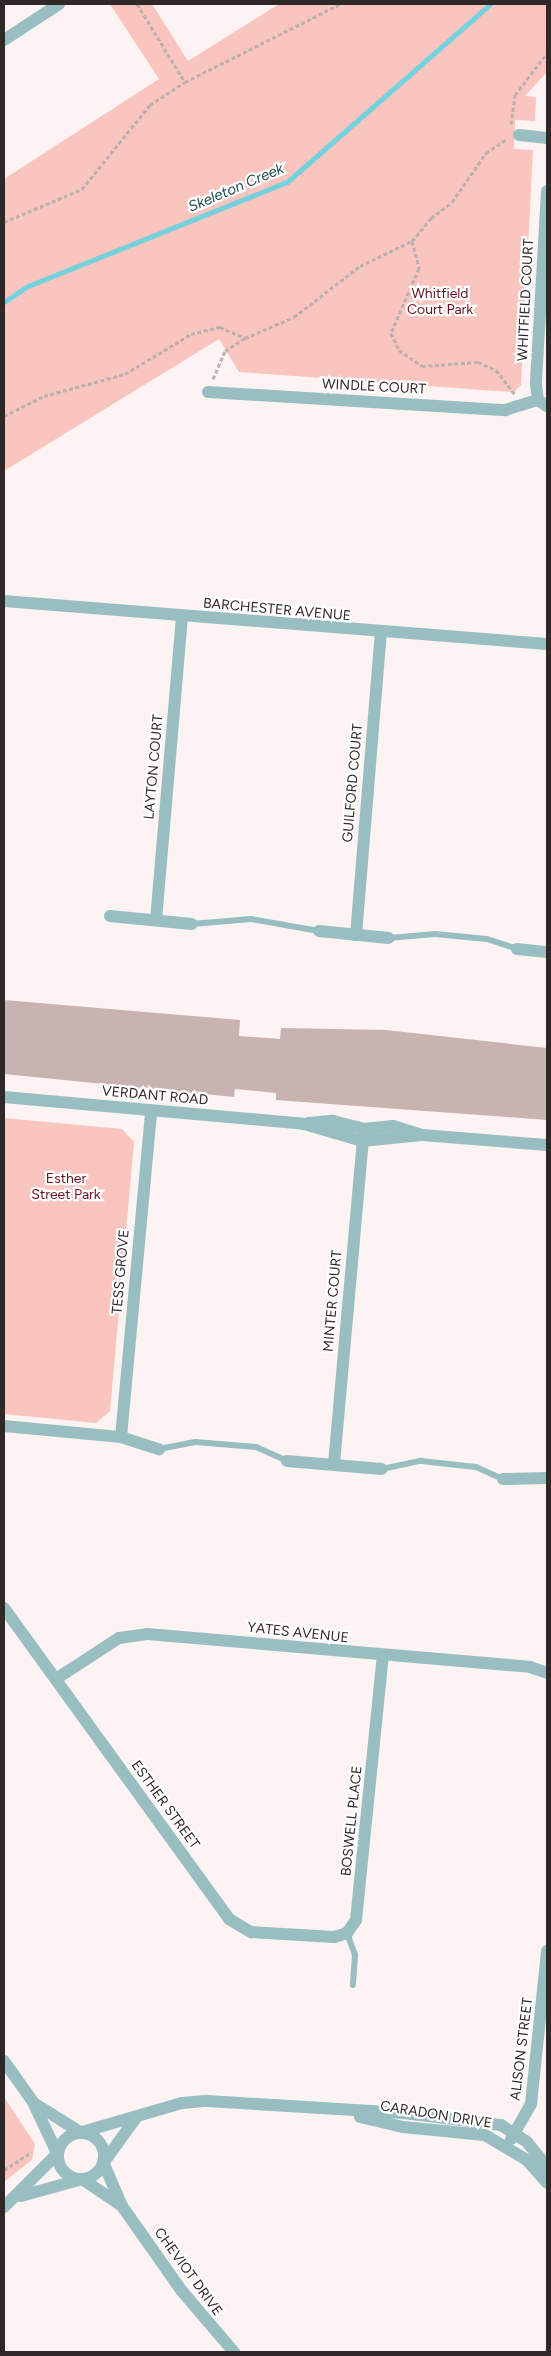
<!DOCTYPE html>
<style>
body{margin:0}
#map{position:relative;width:551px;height:2356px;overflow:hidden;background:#fdf3f2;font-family:Figtree,sans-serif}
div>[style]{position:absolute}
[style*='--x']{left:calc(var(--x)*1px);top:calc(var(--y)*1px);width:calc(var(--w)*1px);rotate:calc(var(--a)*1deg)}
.green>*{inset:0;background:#fac4bf}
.stream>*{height:5px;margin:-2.5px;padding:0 2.5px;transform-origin:2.5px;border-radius:2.5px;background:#73d2dd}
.building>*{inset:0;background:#c9b3b1}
.path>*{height:3px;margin-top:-1.5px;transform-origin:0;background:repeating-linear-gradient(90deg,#b9b0af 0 4px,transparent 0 6.5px)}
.service>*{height:6px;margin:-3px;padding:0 3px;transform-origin:3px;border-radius:3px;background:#98bec2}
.minor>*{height:12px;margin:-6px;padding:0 6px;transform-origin:6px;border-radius:6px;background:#98bec2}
.minor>.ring{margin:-6px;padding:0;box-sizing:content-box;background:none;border:12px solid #98bec2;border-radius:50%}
span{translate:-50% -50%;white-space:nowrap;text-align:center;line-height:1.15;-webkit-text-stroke:4.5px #fff;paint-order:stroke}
.park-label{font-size:14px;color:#6b1218}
.street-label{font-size:14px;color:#302727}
.water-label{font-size:15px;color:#234e53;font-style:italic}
.frame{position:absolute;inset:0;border:5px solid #302727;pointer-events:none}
</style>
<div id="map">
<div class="green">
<div style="clip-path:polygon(110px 4px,152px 4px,188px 61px,279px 4px,547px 4px,547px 72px,525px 96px,536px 97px,535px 121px,515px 120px,514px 149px,533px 150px,521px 385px,514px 392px,482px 390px,239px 372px,219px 339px,4px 471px,4px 179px,159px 79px)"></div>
<div style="clip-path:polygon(4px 1118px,122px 1129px,134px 1142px,110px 1411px,96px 1423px,4px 1414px)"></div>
<div style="clip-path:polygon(4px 2097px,35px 2144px,32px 2160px,4px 2182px)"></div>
</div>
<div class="stream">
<div style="--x:4;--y:302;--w:29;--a:-34"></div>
<div style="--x:28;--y:286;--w:279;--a:-21.9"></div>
<div style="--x:287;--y:182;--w:270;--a:-41.2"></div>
</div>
<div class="building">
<div style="clip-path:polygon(4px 1000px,240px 1020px,239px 1036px,280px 1039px,281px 1028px,386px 1030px,547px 1048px,547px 1120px,276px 1100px,276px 1093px,235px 1089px,234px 1097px,4px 1074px)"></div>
</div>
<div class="path">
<div style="--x:137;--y:4;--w:92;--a:58.4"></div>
<div style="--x:511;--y:124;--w:29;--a:-82"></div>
<div style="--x:515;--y:95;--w:53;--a:-52.7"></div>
<div style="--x:4;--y:222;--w:85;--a:-22.9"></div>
<div style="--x:82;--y:189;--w:108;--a:-51"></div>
<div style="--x:150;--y:105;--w:42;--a:-33.3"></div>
<div style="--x:185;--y:82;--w:174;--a:-26.7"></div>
<div style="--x:412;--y:241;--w:28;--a:75"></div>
<div style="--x:419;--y:268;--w:71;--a:113.3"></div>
<div style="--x:391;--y:333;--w:19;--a:65"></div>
<div style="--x:399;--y:350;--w:28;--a:35"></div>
<div style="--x:422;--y:366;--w:56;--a:-4.1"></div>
<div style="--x:478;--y:362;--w:20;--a:24"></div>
<div style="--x:496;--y:370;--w:31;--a:52"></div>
<div style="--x:213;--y:379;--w:30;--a:-67"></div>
<div style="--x:225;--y:351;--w:24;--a:-33"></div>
<div style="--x:4;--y:416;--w:45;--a:-26.6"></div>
<div style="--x:44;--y:396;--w:84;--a:-15.2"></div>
<div style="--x:125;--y:374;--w:77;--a:-31.2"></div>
<div style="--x:191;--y:334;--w:30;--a:-14"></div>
<div style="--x:220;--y:327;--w:27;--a:24"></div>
<div style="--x:245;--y:338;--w:53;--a:-23.2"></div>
<div style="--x:294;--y:317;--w:83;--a:-37.7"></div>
<div style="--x:360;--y:266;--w:58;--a:-25.7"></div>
<div style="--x:412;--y:241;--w:30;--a:-50"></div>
<div style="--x:431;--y:218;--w:26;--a:-37"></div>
<div style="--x:452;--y:202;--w:60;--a:-55.2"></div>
<div style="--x:486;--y:153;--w:25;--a:-34"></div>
<div style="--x:4;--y:2170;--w:33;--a:-33"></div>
</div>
<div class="service">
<div style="--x:192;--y:924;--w:59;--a:-4.8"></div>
<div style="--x:251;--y:919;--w:69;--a:10"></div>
<div style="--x:389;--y:938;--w:46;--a:-5"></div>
<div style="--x:435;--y:934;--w:52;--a:5.5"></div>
<div style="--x:487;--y:939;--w:32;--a:18"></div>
<div style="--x:159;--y:1449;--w:37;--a:-11"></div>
<div style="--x:195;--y:1442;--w:61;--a:4.7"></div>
<div style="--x:256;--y:1447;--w:34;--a:24"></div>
<div style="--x:382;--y:1469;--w:40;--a:-12"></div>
<div style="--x:421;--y:1461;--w:55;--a:6.2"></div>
<div style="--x:476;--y:1467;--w:30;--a:24"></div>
<div style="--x:347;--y:1933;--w:23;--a:70"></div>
<div style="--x:355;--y:1955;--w:30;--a:94"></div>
</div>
<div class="minor">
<div style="--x:4;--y:40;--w:66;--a:-33.2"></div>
<div style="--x:519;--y:135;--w:28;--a:6"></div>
<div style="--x:547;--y:191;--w:193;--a:93.3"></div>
<div style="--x:536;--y:384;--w:16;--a:83"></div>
<div style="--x:538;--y:400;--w:11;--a:34"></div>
<div style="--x:208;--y:392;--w:298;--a:3.5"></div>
<div style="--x:505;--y:410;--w:34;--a:-17"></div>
<div style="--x:4;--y:601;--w:545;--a:4.53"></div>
<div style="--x:110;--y:916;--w:82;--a:5.6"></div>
<div style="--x:156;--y:920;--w:304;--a:-85.1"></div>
<div style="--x:319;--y:931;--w:70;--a:5.7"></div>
<div style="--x:356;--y:935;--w:302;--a:-85.3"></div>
<div style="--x:517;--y:949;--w:30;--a:6"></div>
<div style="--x:4;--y:1097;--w:301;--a:5.1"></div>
<div style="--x:304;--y:1124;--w:60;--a:16.3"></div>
<div style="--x:362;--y:1141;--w:60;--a:-5.7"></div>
<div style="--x:422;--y:1135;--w:125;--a:4.6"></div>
<div style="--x:308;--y:1123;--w:25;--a:-5"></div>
<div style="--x:333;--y:1121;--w:32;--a:14"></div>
<div style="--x:364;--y:1129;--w:29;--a:-6"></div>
<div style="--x:393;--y:1126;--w:28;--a:17"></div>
<div style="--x:4;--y:1426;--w:118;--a:5.4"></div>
<div style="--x:121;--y:1437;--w:40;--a:18"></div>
<div style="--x:121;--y:1437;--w:327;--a:-84.7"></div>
<div style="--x:287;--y:1461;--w:95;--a:4.8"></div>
<div style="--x:334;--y:1464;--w:336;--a:-84.9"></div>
<div style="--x:503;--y:1479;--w:44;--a:-1.3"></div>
<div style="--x:4;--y:1608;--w:384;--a:54.1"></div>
<div style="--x:229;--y:1919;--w:26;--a:31"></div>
<div style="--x:251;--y:1932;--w:83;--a:3.4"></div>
<div style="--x:334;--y:1937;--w:14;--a:-17"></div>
<div style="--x:347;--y:1933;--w:16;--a:-55"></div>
<div style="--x:356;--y:1920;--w:265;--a:-84.2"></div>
<div style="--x:56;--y:1679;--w:75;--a:-33.1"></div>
<div style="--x:119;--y:1638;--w:28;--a:-8"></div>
<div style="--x:147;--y:1634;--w:384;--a:4.9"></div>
<div style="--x:530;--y:1667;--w:18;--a:19"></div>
<div style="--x:4;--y:2061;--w:50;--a:54.7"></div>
<div style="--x:33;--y:2102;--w:56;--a:64.8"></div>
<div style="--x:37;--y:2105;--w:51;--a:32.1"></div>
<div style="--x:360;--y:2117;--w:44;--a:13.1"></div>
<div style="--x:403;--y:2127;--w:82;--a:5.6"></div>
<div style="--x:485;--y:2135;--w:49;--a:30.8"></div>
<div style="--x:527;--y:2160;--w:30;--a:49"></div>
<div style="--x:82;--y:2132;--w:104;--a:-16.2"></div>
<div style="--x:182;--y:2103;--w:25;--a:-5"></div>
<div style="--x:207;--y:2101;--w:197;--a:3.5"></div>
<div style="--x:404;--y:2113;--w:98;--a:7.1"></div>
<div style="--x:501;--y:2125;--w:31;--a:33"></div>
<div style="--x:527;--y:2142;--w:32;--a:51"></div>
<div class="ring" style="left:58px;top:2133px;width:34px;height:34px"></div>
<div style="--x:511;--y:2139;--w:40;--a:-60.3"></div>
<div style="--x:531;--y:2104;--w:154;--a:-84"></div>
<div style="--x:103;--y:2162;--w:48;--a:66.6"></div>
<div style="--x:122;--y:2206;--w:103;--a:54.9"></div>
<div style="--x:181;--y:2290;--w:82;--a:49.5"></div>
<div style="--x:104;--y:2162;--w:54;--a:-54"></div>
<div style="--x:82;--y:2179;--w:48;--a:34"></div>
<div style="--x:21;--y:2196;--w:60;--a:-15.4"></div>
<div style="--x:4;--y:2207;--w:75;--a:-45"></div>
</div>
<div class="park-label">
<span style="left:440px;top:302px">Whitfield<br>Court Park</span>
<span style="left:66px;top:1187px">Esther<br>Street Park</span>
</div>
<div class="street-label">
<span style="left:526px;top:300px;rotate:-87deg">WHITFIELD COURT</span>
<span style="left:374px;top:387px;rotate:3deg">WINDLE COURT</span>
<span style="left:277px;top:610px;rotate:5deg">BARCHESTER AVENUE</span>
<span style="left:154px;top:767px;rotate:-85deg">LAYTON COURT</span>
<span style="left:353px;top:783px;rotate:-85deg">GUILFORD COURT</span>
<span style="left:155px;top:1096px;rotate:5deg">VERDANT ROAD</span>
<span style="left:121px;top:1272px;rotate:-85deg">TESS GROVE</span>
<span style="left:333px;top:1301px;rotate:-85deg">MINTER COURT</span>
<span style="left:298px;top:1633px;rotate:6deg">YATES AVENUE</span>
<span style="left:165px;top:1805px;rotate:54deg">ESTHER STREET</span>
<span style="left:352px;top:1821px;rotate:-84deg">BOSWELL PLACE</span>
<span style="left:522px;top:2049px;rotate:-83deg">ALISON STREET</span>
<span style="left:436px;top:2115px;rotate:9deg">CARADON DRIVE</span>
<span style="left:188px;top:2272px;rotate:54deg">CHEVIOT DRIVE</span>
</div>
<div class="water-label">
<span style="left:236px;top:188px;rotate:-23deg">Skeleton Creek</span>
</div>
<div class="frame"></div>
</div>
